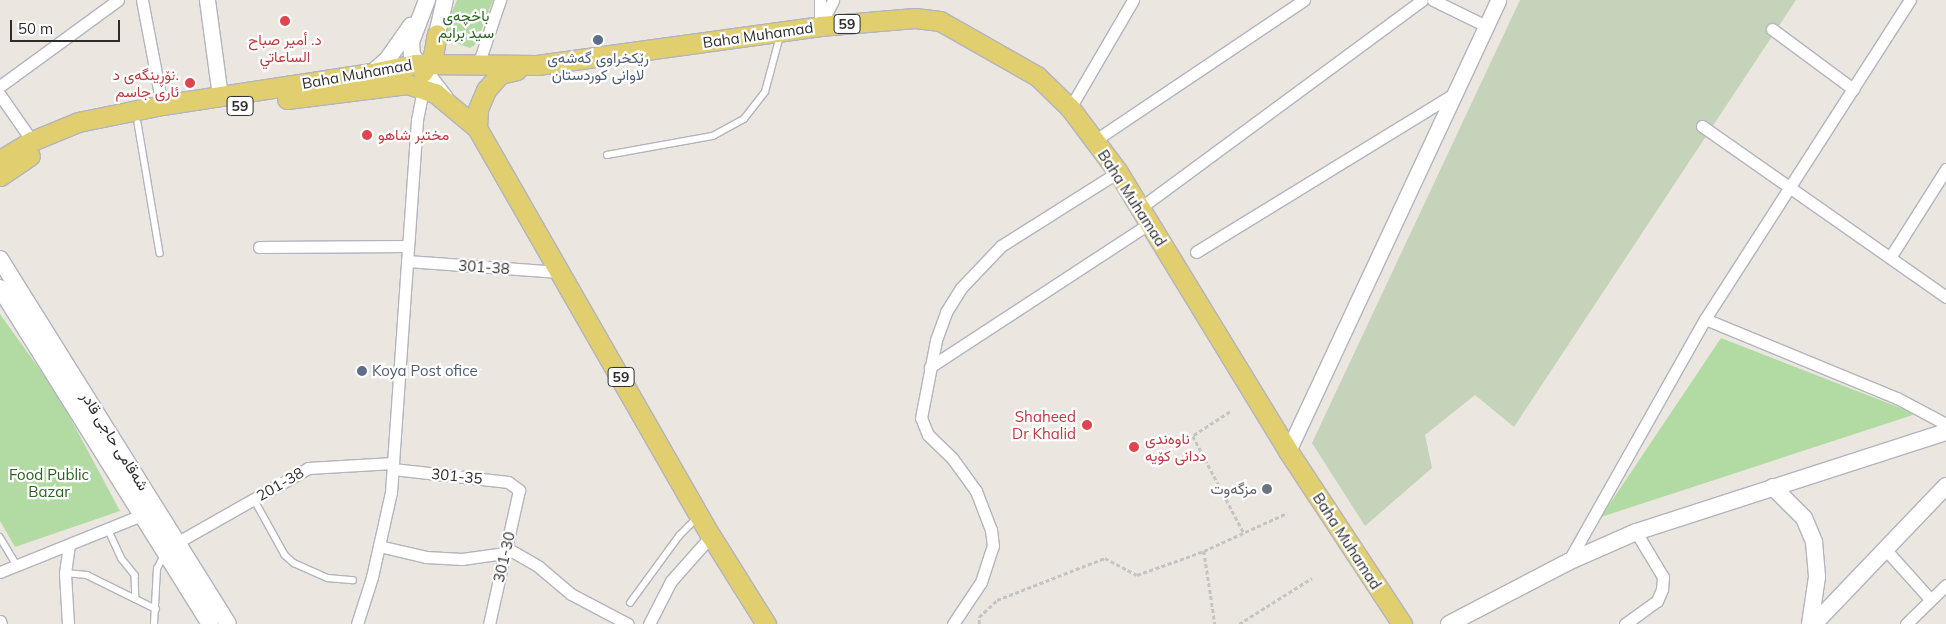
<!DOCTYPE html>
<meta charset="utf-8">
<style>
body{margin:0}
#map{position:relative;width:1946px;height:624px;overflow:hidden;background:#ebe7e0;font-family:Mulish,Vazirmatn,sans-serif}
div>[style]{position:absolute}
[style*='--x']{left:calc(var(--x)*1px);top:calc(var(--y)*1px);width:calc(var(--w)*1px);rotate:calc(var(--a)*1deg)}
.green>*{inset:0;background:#b2dba3}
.cemetery>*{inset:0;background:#c4d3b9}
.path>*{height:2.5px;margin-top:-1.25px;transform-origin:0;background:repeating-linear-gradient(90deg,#c4c4c4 0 4px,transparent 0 6.5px)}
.roads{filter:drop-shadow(1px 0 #b3b4be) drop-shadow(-1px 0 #b3b4be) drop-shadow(0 1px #b3b4be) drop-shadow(0 -1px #b3b4be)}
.service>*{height:5.5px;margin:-2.75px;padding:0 2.75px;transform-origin:2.75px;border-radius:2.75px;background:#fff}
.minor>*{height:11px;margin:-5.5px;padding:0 5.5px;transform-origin:5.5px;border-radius:5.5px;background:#fff}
.tertiary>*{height:15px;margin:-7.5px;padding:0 7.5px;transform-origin:7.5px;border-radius:7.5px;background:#fff}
.secondary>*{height:16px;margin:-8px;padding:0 8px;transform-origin:8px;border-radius:8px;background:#fff}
.primary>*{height:19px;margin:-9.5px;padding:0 9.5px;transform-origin:9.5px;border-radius:9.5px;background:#e1cf6f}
.dots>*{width:14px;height:14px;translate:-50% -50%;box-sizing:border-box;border:2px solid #fff;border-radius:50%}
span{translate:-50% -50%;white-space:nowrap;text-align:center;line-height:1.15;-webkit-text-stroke:4.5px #fff;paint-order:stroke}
.shield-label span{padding:1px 4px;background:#fff;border:1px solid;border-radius:4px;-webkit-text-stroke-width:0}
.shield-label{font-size:14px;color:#2c2c2c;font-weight:700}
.park-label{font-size:15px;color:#2b6123}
.street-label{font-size:15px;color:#2c2c2c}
.health-label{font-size:15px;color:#be3a42}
.right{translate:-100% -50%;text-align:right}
.left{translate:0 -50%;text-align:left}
.service-label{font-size:15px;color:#4e5e75}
.worship-label{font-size:15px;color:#5b616d}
.scale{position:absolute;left:10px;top:20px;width:110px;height:22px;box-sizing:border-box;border:2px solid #2c2c2c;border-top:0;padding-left:6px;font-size:15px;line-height:18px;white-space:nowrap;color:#2c2c2c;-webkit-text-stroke:4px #fff;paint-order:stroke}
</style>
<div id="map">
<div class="green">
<div style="clip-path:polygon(457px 0,493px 0,476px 44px,470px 48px,453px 42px,447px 35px,446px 25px)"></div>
<div style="clip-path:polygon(0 314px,58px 395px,120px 511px,15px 547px,0 521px)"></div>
<div style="clip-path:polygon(1721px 338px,1916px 414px,1601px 517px)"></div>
</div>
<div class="cemetery">
<div style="clip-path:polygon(1520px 0,1796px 0,1514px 427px,1475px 395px,1425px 435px,1432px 468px,1365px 526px,1312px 443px)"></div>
</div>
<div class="path">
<div style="--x:1230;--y:412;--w:44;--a:147"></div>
<div style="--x:1193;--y:436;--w:110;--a:62.3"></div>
<div style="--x:1204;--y:551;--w:74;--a:81.4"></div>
<div style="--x:979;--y:624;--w:7;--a:-90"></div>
<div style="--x:979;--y:617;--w:25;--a:-43"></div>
<div style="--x:997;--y:600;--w:116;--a:-21.3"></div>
<div style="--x:1105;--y:558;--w:36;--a:28"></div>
<div style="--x:1137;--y:575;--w:71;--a:-19.7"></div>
<div style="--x:1204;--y:551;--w:91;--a:-24.6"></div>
<div style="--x:1239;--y:624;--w:86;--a:-32.2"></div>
</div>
<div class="roads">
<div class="service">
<div style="--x:138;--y:123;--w:132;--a:80.4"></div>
<div style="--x:607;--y:155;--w:108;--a:-10.2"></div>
<div style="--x:713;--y:136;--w:35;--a:-29"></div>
<div style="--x:744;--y:119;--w:34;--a:-52"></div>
<div style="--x:765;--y:92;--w:58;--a:-75"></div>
<div style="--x:254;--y:499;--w:64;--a:61"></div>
<div style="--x:285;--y:555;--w:12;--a:42"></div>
<div style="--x:294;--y:563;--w:37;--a:24"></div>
<div style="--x:328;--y:578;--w:25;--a:5"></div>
<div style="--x:108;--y:529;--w:33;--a:65"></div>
<div style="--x:122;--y:559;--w:21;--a:51"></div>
<div style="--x:135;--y:575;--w:24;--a:88"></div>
<div style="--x:0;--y:537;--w:33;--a:59"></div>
<div style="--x:65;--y:573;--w:22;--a:5"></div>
<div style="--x:87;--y:575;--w:77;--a:26.2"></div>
<div style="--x:630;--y:603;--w:83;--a:-53.8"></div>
<div style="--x:679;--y:536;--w:27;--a:-45"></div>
<div style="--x:154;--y:624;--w:55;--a:-86.9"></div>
<div style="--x:157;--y:569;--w:16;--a:-63"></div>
</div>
<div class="minor">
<div style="--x:142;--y:0;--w:107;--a:79.2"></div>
<div style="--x:820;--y:0;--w:22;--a:90"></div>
<div style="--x:1433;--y:0;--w:59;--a:26.1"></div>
<div style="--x:820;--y:26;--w:29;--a:-63"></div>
<div style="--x:1772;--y:29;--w:101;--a:36.5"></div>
<div style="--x:478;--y:65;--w:69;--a:-71.3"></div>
<div style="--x:0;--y:86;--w:146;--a:-36.1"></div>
<div style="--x:0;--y:95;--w:56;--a:55.2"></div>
<div style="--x:1070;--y:108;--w:125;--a:-59.7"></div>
<div style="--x:1702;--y:126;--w:298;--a:35"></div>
<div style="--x:1094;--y:141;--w:253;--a:-33.9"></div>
<div style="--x:1140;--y:208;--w:350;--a:-36.4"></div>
<div style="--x:259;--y:247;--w:149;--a:-0.4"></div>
<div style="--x:1196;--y:252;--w:303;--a:-31.5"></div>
<div style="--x:1891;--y:256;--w:103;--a:-57.7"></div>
<div style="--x:407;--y:261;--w:153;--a:4.1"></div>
<div style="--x:1705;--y:319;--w:208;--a:22.4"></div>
<div style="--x:1897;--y:398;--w:55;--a:28"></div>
<div style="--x:930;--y:367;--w:263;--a:-33.2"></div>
<div style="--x:393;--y:469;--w:116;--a:6.4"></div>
<div style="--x:508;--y:482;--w:14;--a:36"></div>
<div style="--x:519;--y:490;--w:137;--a:102.6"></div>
<div style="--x:178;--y:542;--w:150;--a:-29.6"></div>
<div style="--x:308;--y:468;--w:85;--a:-3.4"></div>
<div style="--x:379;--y:546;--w:48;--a:13.2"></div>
<div style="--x:426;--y:557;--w:36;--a:3"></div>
<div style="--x:462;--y:559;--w:42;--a:-8.1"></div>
<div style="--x:505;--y:547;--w:39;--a:30"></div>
<div style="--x:539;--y:567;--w:42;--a:40.2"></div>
<div style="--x:571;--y:594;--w:64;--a:27.8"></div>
<div style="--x:1886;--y:550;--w:66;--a:48.1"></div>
<div style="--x:1568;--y:562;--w:279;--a:-60.6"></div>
<div style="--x:1705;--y:319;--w:379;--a:-57.3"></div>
<div style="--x:0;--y:572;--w:153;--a:-21.9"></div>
<div style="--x:0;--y:621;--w:3;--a:72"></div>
<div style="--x:68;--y:624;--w:51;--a:-93.4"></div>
<div style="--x:65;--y:573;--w:28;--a:-82"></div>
<div style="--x:357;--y:624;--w:49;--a:-72.3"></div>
<div style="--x:372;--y:577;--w:87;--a:-77.4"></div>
<div style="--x:391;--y:492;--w:373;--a:-86"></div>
<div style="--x:417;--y:120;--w:33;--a:-79"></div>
<div style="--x:649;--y:624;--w:48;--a:-62.9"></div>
<div style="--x:671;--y:581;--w:60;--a:-48.4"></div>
<div style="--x:953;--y:624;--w:50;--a:-56.3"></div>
<div style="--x:981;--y:582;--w:38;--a:-72"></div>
<div style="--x:993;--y:546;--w:16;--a:-97"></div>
<div style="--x:991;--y:530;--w:42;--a:-111"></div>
<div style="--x:976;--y:491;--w:41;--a:-126"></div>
<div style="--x:952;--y:458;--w:33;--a:-136"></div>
<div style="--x:928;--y:435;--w:18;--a:-112"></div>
<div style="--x:921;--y:418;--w:79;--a:-79.1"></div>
<div style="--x:936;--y:340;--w:30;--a:-70"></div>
<div style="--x:946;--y:312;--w:28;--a:-58"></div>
<div style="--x:961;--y:288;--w:58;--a:-46.4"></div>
<div style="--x:1001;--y:246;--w:138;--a:-32.3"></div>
<div style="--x:1625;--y:624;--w:39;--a:-36"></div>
<div style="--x:1657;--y:601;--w:13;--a:-67"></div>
<div style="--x:1662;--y:589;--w:12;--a:-85"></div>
<div style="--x:1663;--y:577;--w:52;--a:-121"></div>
<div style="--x:1906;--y:624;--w:56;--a:-44.3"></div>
</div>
<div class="tertiary">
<div style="--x:207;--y:0;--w:97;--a:82.3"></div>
<div style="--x:1288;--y:451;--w:497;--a:-65"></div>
</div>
<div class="secondary">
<div style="--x:427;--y:0;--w:45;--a:110.9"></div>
<div style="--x:411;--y:42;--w:13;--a:86"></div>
<div style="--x:412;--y:55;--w:54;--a:52.5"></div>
<div style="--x:437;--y:34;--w:35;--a:-77"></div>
<div style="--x:372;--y:73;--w:20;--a:-41"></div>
<div style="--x:387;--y:60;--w:42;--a:-54.8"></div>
<div style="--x:0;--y:259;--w:430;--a:58"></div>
<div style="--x:0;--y:288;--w:396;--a:58"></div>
<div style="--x:1773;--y:487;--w:44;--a:45"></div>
<div style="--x:1804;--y:518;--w:26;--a:67"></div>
<div style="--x:1814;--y:542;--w:35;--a:85"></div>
<div style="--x:1817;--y:577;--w:48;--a:98.5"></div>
<div style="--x:1449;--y:624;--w:134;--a:-27.5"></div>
<div style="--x:1568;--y:562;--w:74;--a:-23.8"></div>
<div style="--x:1636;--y:532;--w:326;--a:-17.9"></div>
<div style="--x:1814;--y:624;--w:191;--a:-46.3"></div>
</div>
<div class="primary">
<div style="--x:423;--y:72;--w:19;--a:-58"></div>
<div style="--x:433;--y:56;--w:22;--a:-80"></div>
<div style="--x:287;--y:99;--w:121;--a:-7.1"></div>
<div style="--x:407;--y:84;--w:29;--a:18"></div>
<div style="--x:435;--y:93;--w:55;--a:39.8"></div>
<div style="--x:477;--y:128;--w:470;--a:60.2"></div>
<div style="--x:711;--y:536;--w:104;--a:58"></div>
<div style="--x:477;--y:128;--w:19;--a:-87"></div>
<div style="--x:478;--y:109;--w:21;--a:-67"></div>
<div style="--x:486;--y:90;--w:21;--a:-49"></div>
<div style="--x:500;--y:74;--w:17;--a:-13"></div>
<div style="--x:0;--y:160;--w:37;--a:-31"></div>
<div style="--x:32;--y:141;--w:50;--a:-22.4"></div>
<div style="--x:78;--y:122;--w:86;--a:-11.4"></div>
<div style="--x:162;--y:105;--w:212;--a:-8.7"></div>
<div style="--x:372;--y:73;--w:44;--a:-11.8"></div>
<div style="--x:415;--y:64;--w:122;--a:0.5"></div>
<div style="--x:537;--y:65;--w:286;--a:-7.8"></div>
<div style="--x:820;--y:26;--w:95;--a:-4.8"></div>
<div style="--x:915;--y:18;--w:25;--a:7"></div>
<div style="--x:940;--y:21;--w:112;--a:29.6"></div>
<div style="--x:1037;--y:76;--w:46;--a:44.1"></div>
<div style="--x:1070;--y:108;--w:80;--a:53.1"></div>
<div style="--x:1118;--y:172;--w:327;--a:58.6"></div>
<div style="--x:1288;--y:451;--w:207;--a:56.6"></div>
<div style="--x:0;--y:176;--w:36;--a:-34"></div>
</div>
</div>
<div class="dots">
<div style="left:285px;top:21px;background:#e0444e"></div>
<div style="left:598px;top:40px;background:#5c6f8a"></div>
<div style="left:190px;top:83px;background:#e0444e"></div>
<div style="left:367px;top:135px;background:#e0444e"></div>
<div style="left:362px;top:371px;background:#5c6f8a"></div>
<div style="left:1087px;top:425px;background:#e0444e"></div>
<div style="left:1134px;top:447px;background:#e0444e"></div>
<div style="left:1267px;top:489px;background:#6b7280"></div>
</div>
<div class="shield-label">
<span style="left:847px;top:24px">59</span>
<span style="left:240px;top:106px">59</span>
<span style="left:621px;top:377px">59</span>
</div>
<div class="park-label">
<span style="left:466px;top:24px">باخچه‌ی<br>سید برایم</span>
<span style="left:49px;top:483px">Food Public<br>Bazar</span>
</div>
<div class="street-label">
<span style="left:758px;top:35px;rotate:-8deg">Baha Muhamad</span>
<span style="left:357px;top:74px;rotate:-10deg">Baha Muhamad</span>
<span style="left:1132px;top:198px;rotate:57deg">Baha Muhamad</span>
<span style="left:484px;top:267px;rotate:4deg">301-38</span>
<span style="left:115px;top:441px;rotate:58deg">شەقامی حاجی قادر</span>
<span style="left:457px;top:476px;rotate:6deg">301-35</span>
<span style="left:280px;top:484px;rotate:-30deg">201-38</span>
<span style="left:1347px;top:541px;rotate:57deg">Baha Muhamad</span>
<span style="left:504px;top:557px;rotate:-77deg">301-30</span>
</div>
<div class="health-label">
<span style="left:285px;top:48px">د. أمير صباح<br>الساعاتي</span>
<span class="right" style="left:179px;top:83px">نۆڕینگەی د.<br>ئاری جاسم</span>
<span class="left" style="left:378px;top:135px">مختبر شاهو</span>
<span class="right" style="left:1076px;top:425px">Shaheed<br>Dr Khalid</span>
<span class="left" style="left:1145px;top:447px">ناوەندی<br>ددانی کۆیە</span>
</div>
<div class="service-label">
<span style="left:598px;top:66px">رێكخراوی گه‌شه‌ی<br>لاوانی كوردستان</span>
<span class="left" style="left:372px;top:371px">Koya Post ofice</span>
</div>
<div class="worship-label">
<span class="right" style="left:1257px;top:489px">مزگه‌وت</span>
</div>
<div class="scale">50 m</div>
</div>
